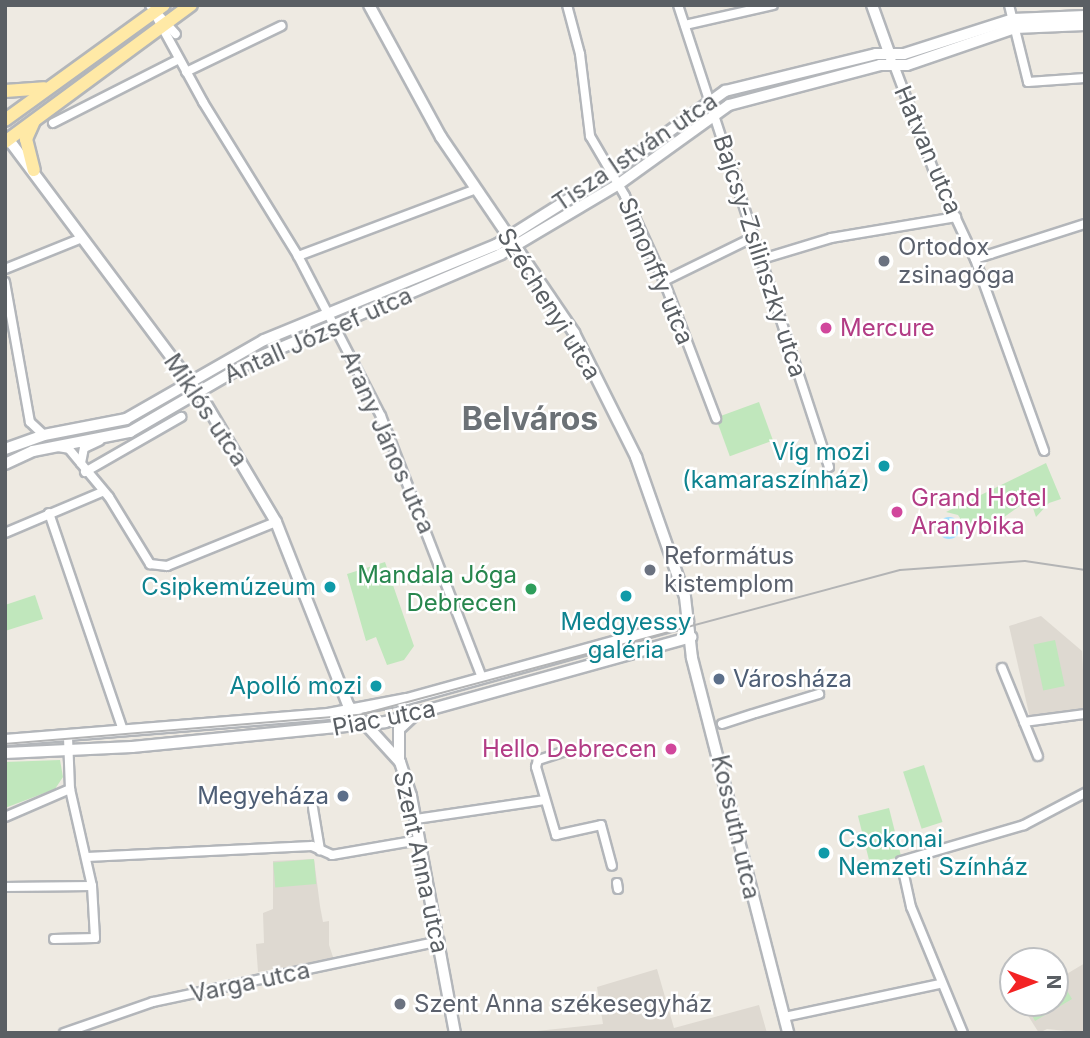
<!DOCTYPE html>
<meta charset="utf-8">
<style>
body{margin:0}
#map{position:relative;width:1090px;height:1038px;overflow:hidden;background:#eeeae2;font-family:Inter,sans-serif}
div>[style]{position:absolute}
[style*='--x']{left:calc(var(--x)*1px);top:calc(var(--y)*1px);width:calc(var(--w)*1px);rotate:calc(var(--a)*1deg)}
.education>*{inset:0;background:#ded9d1}
.green>*{inset:0;background:#c0e7bc;transform-origin:0 0}
.water>*{inset:0;background:#a1deff}
.round{border-radius:50%}
.roads{filter:drop-shadow(2px 0 #b3b6ba) drop-shadow(-2px 0 #b3b6ba) drop-shadow(0 2px #b3b6ba) drop-shadow(0 -2px #b3b6ba)}
.minor>*{height:8px;margin:-4px;padding:0 4px;transform-origin:4px;border-radius:4px;background:#fff}
.tertiary>*{height:10px;margin:-5px;padding:0 5px;transform-origin:5px;border-radius:5px;background:#fff}
.primary>*{height:12px;margin:-6px;padding:0 6px;transform-origin:6px;border-radius:6px;background:#ffe9a6}
.tram>*{height:2px;margin:-1px;padding:0 1px;transform-origin:1px;border-radius:1px;background:#b3b4b5}
.dots>*{width:19px;height:19px;translate:-50% -50%;box-sizing:border-box;border:4px solid #fff;border-radius:50%}
span{translate:-50% -50%;white-space:nowrap;text-align:center;line-height:1.15;-webkit-text-stroke:5px #fff;paint-order:stroke}
.street-label{font-size:24px;color:#5a5f64}
.worship-label{font-size:24px;color:#5b616d}
.left{translate:0 -50%;text-align:left}
.hotel-label{font-size:24px;color:#b23c85}
.right{translate:-100% -50%;text-align:right}
.culture-label{font-size:24px;color:#0d838f}
.leisure-label{font-size:24px;color:#27864d}
.service-label{font-size:24px;color:#4e5e75}
.district-label{font-size:32px;color:#6b7176;font-weight:700}
.frame{position:absolute;inset:0;border:7px solid #5a5f64;pointer-events:none}
.north{position:absolute;left:999px;top:947px;width:70px;height:70px;box-sizing:border-box;background:#fff;border:2px solid #bdbfc1;border-radius:50%;rotate:90deg;font-size:19px;font-weight:700;line-height:28px;text-align:center;color:#5a5f64}
.north::after{content:'';display:block;margin:auto;width:24px;height:32px;background:#f32324;clip-path:polygon(50% 0,100% 100%,50% 72%,0 100%)}
</style>
<div id="map">
<div class="education">
<div style="clip-path:polygon(1041px 616px,1082px 651px,1085px 708px,1030px 718px,1009px 626px)"></div>
<div style="clip-path:polygon(314px 859px,320px 906px,323px 922px,329px 921px,329px 945px,334px 960px,258px 972px,256px 944px,264px 943px,263px 913px,273px 909px,273px 861px)"></div>
<div style="clip-path:polygon(1085px 963px,1085px 1033px,1047px 1029px,1039px 1033px,1020px 1003px,1055px 1003px,1055px 981px)"></div>
<div style="clip-path:polygon(657px 969px,674px 1028px,759px 1005px,767px 1033px,518px 1033px,603px 1024px,597px 987px)"></div>
</div>
<div class="green">
<div style="left:759px;top:402px;width:41px;height:46px;rotate:70deg"></div>
<div style="clip-path:polygon(1046px 463px,1061px 499px,1049px 503px,1036px 517px,1033px 508px,1021px 505px,1000px 520px,968px 530px,958px 515px,946px 512px)"></div>
<div style="clip-path:polygon(385px 562px,414px 646px,404px 660px,387px 665px,376px 637px,366px 641px,347px 574px)"></div>
<div style="clip-path:polygon(35px 595px,43px 619px,5px 631px,5px 605px)"></div>
<div style="left:1055px;top:640px;width:47px;height:22px;rotate:78deg"></div>
<div style="clip-path:polygon(60px 760px,63px 777px,55px 789px,5px 808px,5px 762px)"></div>
<div style="left:924px;top:765px;width:60px;height:22px;rotate:72deg"></div>
<div style="left:889px;top:808px;width:50px;height:32px;rotate:76deg"></div>
<div style="left:314px;top:859px;width:25px;height:41px;rotate:85deg"></div>
<div style="clip-path:polygon(1061px 980px,1072px 999px,1035px 1021px,1025px 1003px,1055px 1003px,1055px 983px)"></div>
</div>
<div class="water">
<div class="round" style="left:938px;top:517px;width:22px;height:22px"></div>
</div>
<div class="roads">
<div class="minor">
<div style="--x:150;--y:5;--w:111;--a:61.3"></div>
<div style="--x:203;--y:102;--w:181;--a:58.3"></div>
<div style="--x:298;--y:256;--w:180;--a:62.6"></div>
<div style="--x:381;--y:416;--w:281;--a:68.9"></div>
<div style="--x:567;--y:5;--w:51;--a:75.1"></div>
<div style="--x:580;--y:54;--w:83;--a:83"></div>
<div style="--x:590;--y:136;--w:69;--a:59.7"></div>
<div style="--x:625;--y:196;--w:94;--a:65.4"></div>
<div style="--x:664;--y:281;--w:147;--a:69.2"></div>
<div style="--x:678;--y:5;--w:486;--a:71.9"></div>
<div style="--x:1009;--y:5;--w:79;--a:76.1"></div>
<div style="--x:1028;--y:82;--w:57;--a:-4"></div>
<div style="--x:155;--y:11;--w:31;--a:48"></div>
<div style="--x:685;--y:25;--w:90;--a:-12.8"></div>
<div style="--x:894;--y:65;--w:111;--a:69.4"></div>
<div style="--x:933;--y:169;--w:99;--a:65"></div>
<div style="--x:975;--y:259;--w:204;--a:70.2"></div>
<div style="--x:186;--y:72;--w:106;--a:-25.8"></div>
<div style="--x:53;--y:123;--w:141;--a:-26.9"></div>
<div style="--x:298;--y:256;--w:190;--a:-20.6"></div>
<div style="--x:762;--y:259;--w:72;--a:-16.9"></div>
<div style="--x:831;--y:238;--w:127;--a:-9.5"></div>
<div style="--x:975;--y:259;--w:115;--a:-17.7"></div>
<div style="--x:5;--y:269;--w:83;--a:-21.9"></div>
<div style="--x:664;--y:281;--w:100;--a:-26.1"></div>
<div style="--x:5;--y:282;--w:142;--a:79.9"></div>
<div style="--x:30;--y:422;--w:19;--a:43"></div>
<div style="--x:58;--y:447;--w:11;--a:10"></div>
<div style="--x:69;--y:449;--w:62;--a:50.2"></div>
<div style="--x:109;--y:497;--w:79;--a:58.5"></div>
<div style="--x:150;--y:564;--w:17;--a:7"></div>
<div style="--x:167;--y:566;--w:118;--a:-22"></div>
<div style="--x:81;--y:463;--w:15;--a:-79"></div>
<div style="--x:84;--y:448;--w:17;--a:-25"></div>
<div style="--x:85;--y:472;--w:111;--a:-29.8"></div>
<div style="--x:49;--y:513;--w:229;--a:71.2"></div>
<div style="--x:5;--y:533;--w:105;--a:-22.9"></div>
<div style="--x:1002;--y:668;--w:95;--a:67.8"></div>
<div style="--x:756;--y:713;--w:66;--a:-16.8"></div>
<div style="--x:1024;--y:722;--w:62;--a:-7.5"></div>
<div style="--x:722;--y:724;--w:33;--a:-18"></div>
<div style="--x:569;--y:750;--w:33;--a:162"></div>
<div style="--x:538;--y:760;--w:7;--a:106"></div>
<div style="--x:536;--y:767;--w:71;--a:73.6"></div>
<div style="--x:556;--y:835;--w:46;--a:-12.5"></div>
<div style="--x:601;--y:825;--w:42;--a:75"></div>
<div style="--x:313;--y:808;--w:43;--a:80.5"></div>
<div style="--x:5;--y:817;--w:71;--a:-23.3"></div>
<div style="--x:416;--y:819;--w:130;--a:-8.4"></div>
<div style="--x:87;--y:857;--w:225;--a:-2.8"></div>
<div style="--x:312;--y:846;--w:22;--a:24"></div>
<div style="--x:332;--y:855;--w:88;--a:-9.8"></div>
<div style="--x:617;--y:883;--w:6;--a:81"></div>
<div style="--x:5;--y:887;--w:87;--a:-0.7"></div>
<div style="--x:54;--y:939;--w:41;--a:-1.4"></div>
<div style="--x:95;--y:938;--w:52;--a:-93.3"></div>
<div style="--x:92;--y:886;--w:99;--a:-102.8"></div>
<div style="--x:70;--y:789;--w:53;--a:-92.2"></div>
<div style="--x:784;--y:1017;--w:158;--a:-12"></div>
<div style="--x:64;--y:1033;--w:94;--a:-19.2"></div>
<div style="--x:153;--y:1002;--w:293;--a:-12"></div>
<div style="--x:963;--y:1033;--w:136;--a:-112.4"></div>
<div style="--x:911;--y:907;--w:47;--a:-102.3"></div>
<div style="--x:901;--y:861;--w:128;--a:-16.3"></div>
<div style="--x:1024;--y:825;--w:69;--a:-27.7"></div>
</div>
<div class="tertiary">
<div style="--x:369;--y:5;--w:150;--a:61.4"></div>
<div style="--x:441;--y:137;--w:237;--a:55.8"></div>
<div style="--x:574;--y:333;--w:139;--a:63.4"></div>
<div style="--x:636;--y:457;--w:148;--a:70.7"></div>
<div style="--x:685;--y:597;--w:61;--a:83.5"></div>
<div style="--x:692;--y:658;--w:387;--a:75.6"></div>
<div style="--x:872;--y:5;--w:56;--a:70.3"></div>
<div style="--x:9;--y:140;--w:324;--a:53.2"></div>
<div style="--x:203;--y:399;--w:143;--a:59.3"></div>
<div style="--x:276;--y:522;--w:197;--a:68.5"></div>
<div style="--x:348;--y:705;--w:77;--a:47.6"></div>
<div style="--x:400;--y:762;--w:36;--a:72"></div>
<div style="--x:411;--y:796;--w:241;--a:79.5"></div>
<div style="--x:5;--y:449;--w:41;--a:-19.7"></div>
<div style="--x:44;--y:435;--w:84;--a:-11"></div>
<div style="--x:126;--y:419;--w:159;--a:-29.8"></div>
<div style="--x:264;--y:340;--w:251;--a:-22.3"></div>
<div style="--x:496;--y:245;--w:146;--a:-32.2"></div>
<div style="--x:620;--y:167;--w:130;--a:-35.9"></div>
<div style="--x:725;--y:91;--w:155;--a:-13.8"></div>
<div style="--x:876;--y:54;--w:28;--a:0"></div>
<div style="--x:904;--y:54;--w:114;--a:-17.8"></div>
<div style="--x:1013;--y:19;--w:72;--a:-2.4"></div>
<div style="--x:5;--y:464;--w:31;--a:-25"></div>
<div style="--x:33;--y:451;--w:99;--a:-11.1"></div>
<div style="--x:130;--y:432;--w:145;--a:-30.3"></div>
<div style="--x:255;--y:359;--w:267;--a:-23.1"></div>
<div style="--x:501;--y:254;--w:137;--a:-30.7"></div>
<div style="--x:619;--y:184;--w:135;--a:-35.7"></div>
<div style="--x:729;--y:105;--w:156;--a:-14.8"></div>
<div style="--x:880;--y:65;--w:27;--a:0"></div>
<div style="--x:907;--y:65;--w:114;--a:-18.9"></div>
<div style="--x:1015;--y:28;--w:70;--a:-2.5"></div>
<div style="--x:5;--y:740;--w:324;--a:-4.6"></div>
<div style="--x:328;--y:714;--w:80;--a:-10.8"></div>
<div style="--x:407;--y:699;--w:292;--a:-15.5"></div>
<div style="--x:5;--y:753;--w:127;--a:-2.7"></div>
<div style="--x:132;--y:747;--w:254;--a:-5.6"></div>
<div style="--x:385;--y:722;--w:318;--a:-15.5"></div>
<div style="--x:399;--y:758;--w:29;--a:-90"></div>
<div style="--x:399;--y:729;--w:18;--a:-43"></div>
</div>
<div class="primary">
<div style="--x:5;--y:91;--w:39;--a:-4"></div>
<div style="--x:5;--y:120;--w:196;--a:-35.9"></div>
<div style="--x:34;--y:121;--w:20;--a:114"></div>
<div style="--x:26;--y:139;--w:32;--a:76"></div>
<div style="--x:5;--y:142;--w:231;--a:-36.4"></div>
</div>
</div>
<div class="tram">
<div style="--x:5;--y:744;--w:355;--a:-4.7"></div>
<div style="--x:359;--y:715;--w:560;--a:-15"></div>
<div style="--x:900;--y:570;--w:125;--a:-4.1"></div>
<div style="--x:1025;--y:561;--w:61;--a:8.5"></div>
</div>
<div class="dots">
<div style="left:884px;top:261px;background:#6b7280"></div>
<div style="left:826px;top:328px;background:#d1479c"></div>
<div style="left:884px;top:466px;background:#0f9aa8"></div>
<div style="left:897px;top:512px;background:#d1479c"></div>
<div style="left:650px;top:570px;background:#6b7280"></div>
<div style="left:330px;top:587px;background:#0f9aa8"></div>
<div style="left:531px;top:589px;background:#2e9e5b"></div>
<div style="left:626px;top:596px;background:#0f9aa8"></div>
<div style="left:719px;top:679px;background:#5c6f8a"></div>
<div style="left:376px;top:686px;background:#0f9aa8"></div>
<div style="left:671px;top:749px;background:#d1479c"></div>
<div style="left:343px;top:796px;background:#5c6f8a"></div>
<div style="left:824px;top:853px;background:#0f9aa8"></div>
<div style="left:400px;top:1004px;background:#6b7280"></div>
</div>
<div class="street-label">
<span style="left:928px;top:150px;rotate:67deg">Hatvan utca</span>
<span style="left:635px;top:152px;rotate:-34deg">Tisza István utca</span>
<span style="left:760px;top:256px;rotate:72deg">Bajcsy-Zsilinszky utca</span>
<span style="left:656px;top:271px;rotate:67deg">Simonffy utca</span>
<span style="left:549px;top:304px;rotate:58deg">Széchenyi utca</span>
<span style="left:318px;top:335px;rotate:-24deg">Antall József utca</span>
<span style="left:206px;top:410px;rotate:56deg">Miklós utca</span>
<span style="left:388px;top:442px;rotate:66deg">Arany János utca</span>
<span style="left:384px;top:718px;rotate:-11deg">Piac utca</span>
<span style="left:736px;top:827px;rotate:77deg">Kossuth utca</span>
<span style="left:421px;top:862px;rotate:78deg">Szent Anna utca</span>
<span style="left:250px;top:982px;rotate:-12deg">Varga utca</span>
</div>
<div class="worship-label">
<span class="left" style="left:898px;top:261px">Ortodox<br>zsinagóga</span>
<span class="left" style="left:664px;top:570px">Református<br>kistemplom</span>
<span class="left" style="left:414px;top:1004px">Szent Anna székesegyház</span>
</div>
<div class="hotel-label">
<span class="left" style="left:840px;top:328px">Mercure</span>
<span class="left" style="left:911px;top:512px">Grand Hotel<br>Aranybika</span>
<span class="right" style="left:657px;top:749px">Hello Debrecen</span>
</div>
<div class="culture-label">
<span class="right" style="left:870px;top:466px">Víg mozi<br>(kamaraszínház)</span>
<span class="right" style="left:316px;top:587px">Csipkemúzeum</span>
<span style="left:626px;top:636px">Medgyessy<br>galéria</span>
<span class="right" style="left:362px;top:686px">Apolló mozi</span>
<span class="left" style="left:838px;top:853px">Csokonai<br>Nemzeti Színház</span>
</div>
<div class="leisure-label">
<span class="right" style="left:517px;top:589px">Mandala Jóga<br>Debrecen</span>
</div>
<div class="service-label">
<span class="left" style="left:733px;top:679px">Városháza</span>
<span class="right" style="left:329px;top:796px">Megyeháza</span>
</div>
<div class="district-label">
<span style="left:530px;top:419px">Belváros</span>
</div>
<div class="frame"></div>
<div class="north">N</div>
</div>
